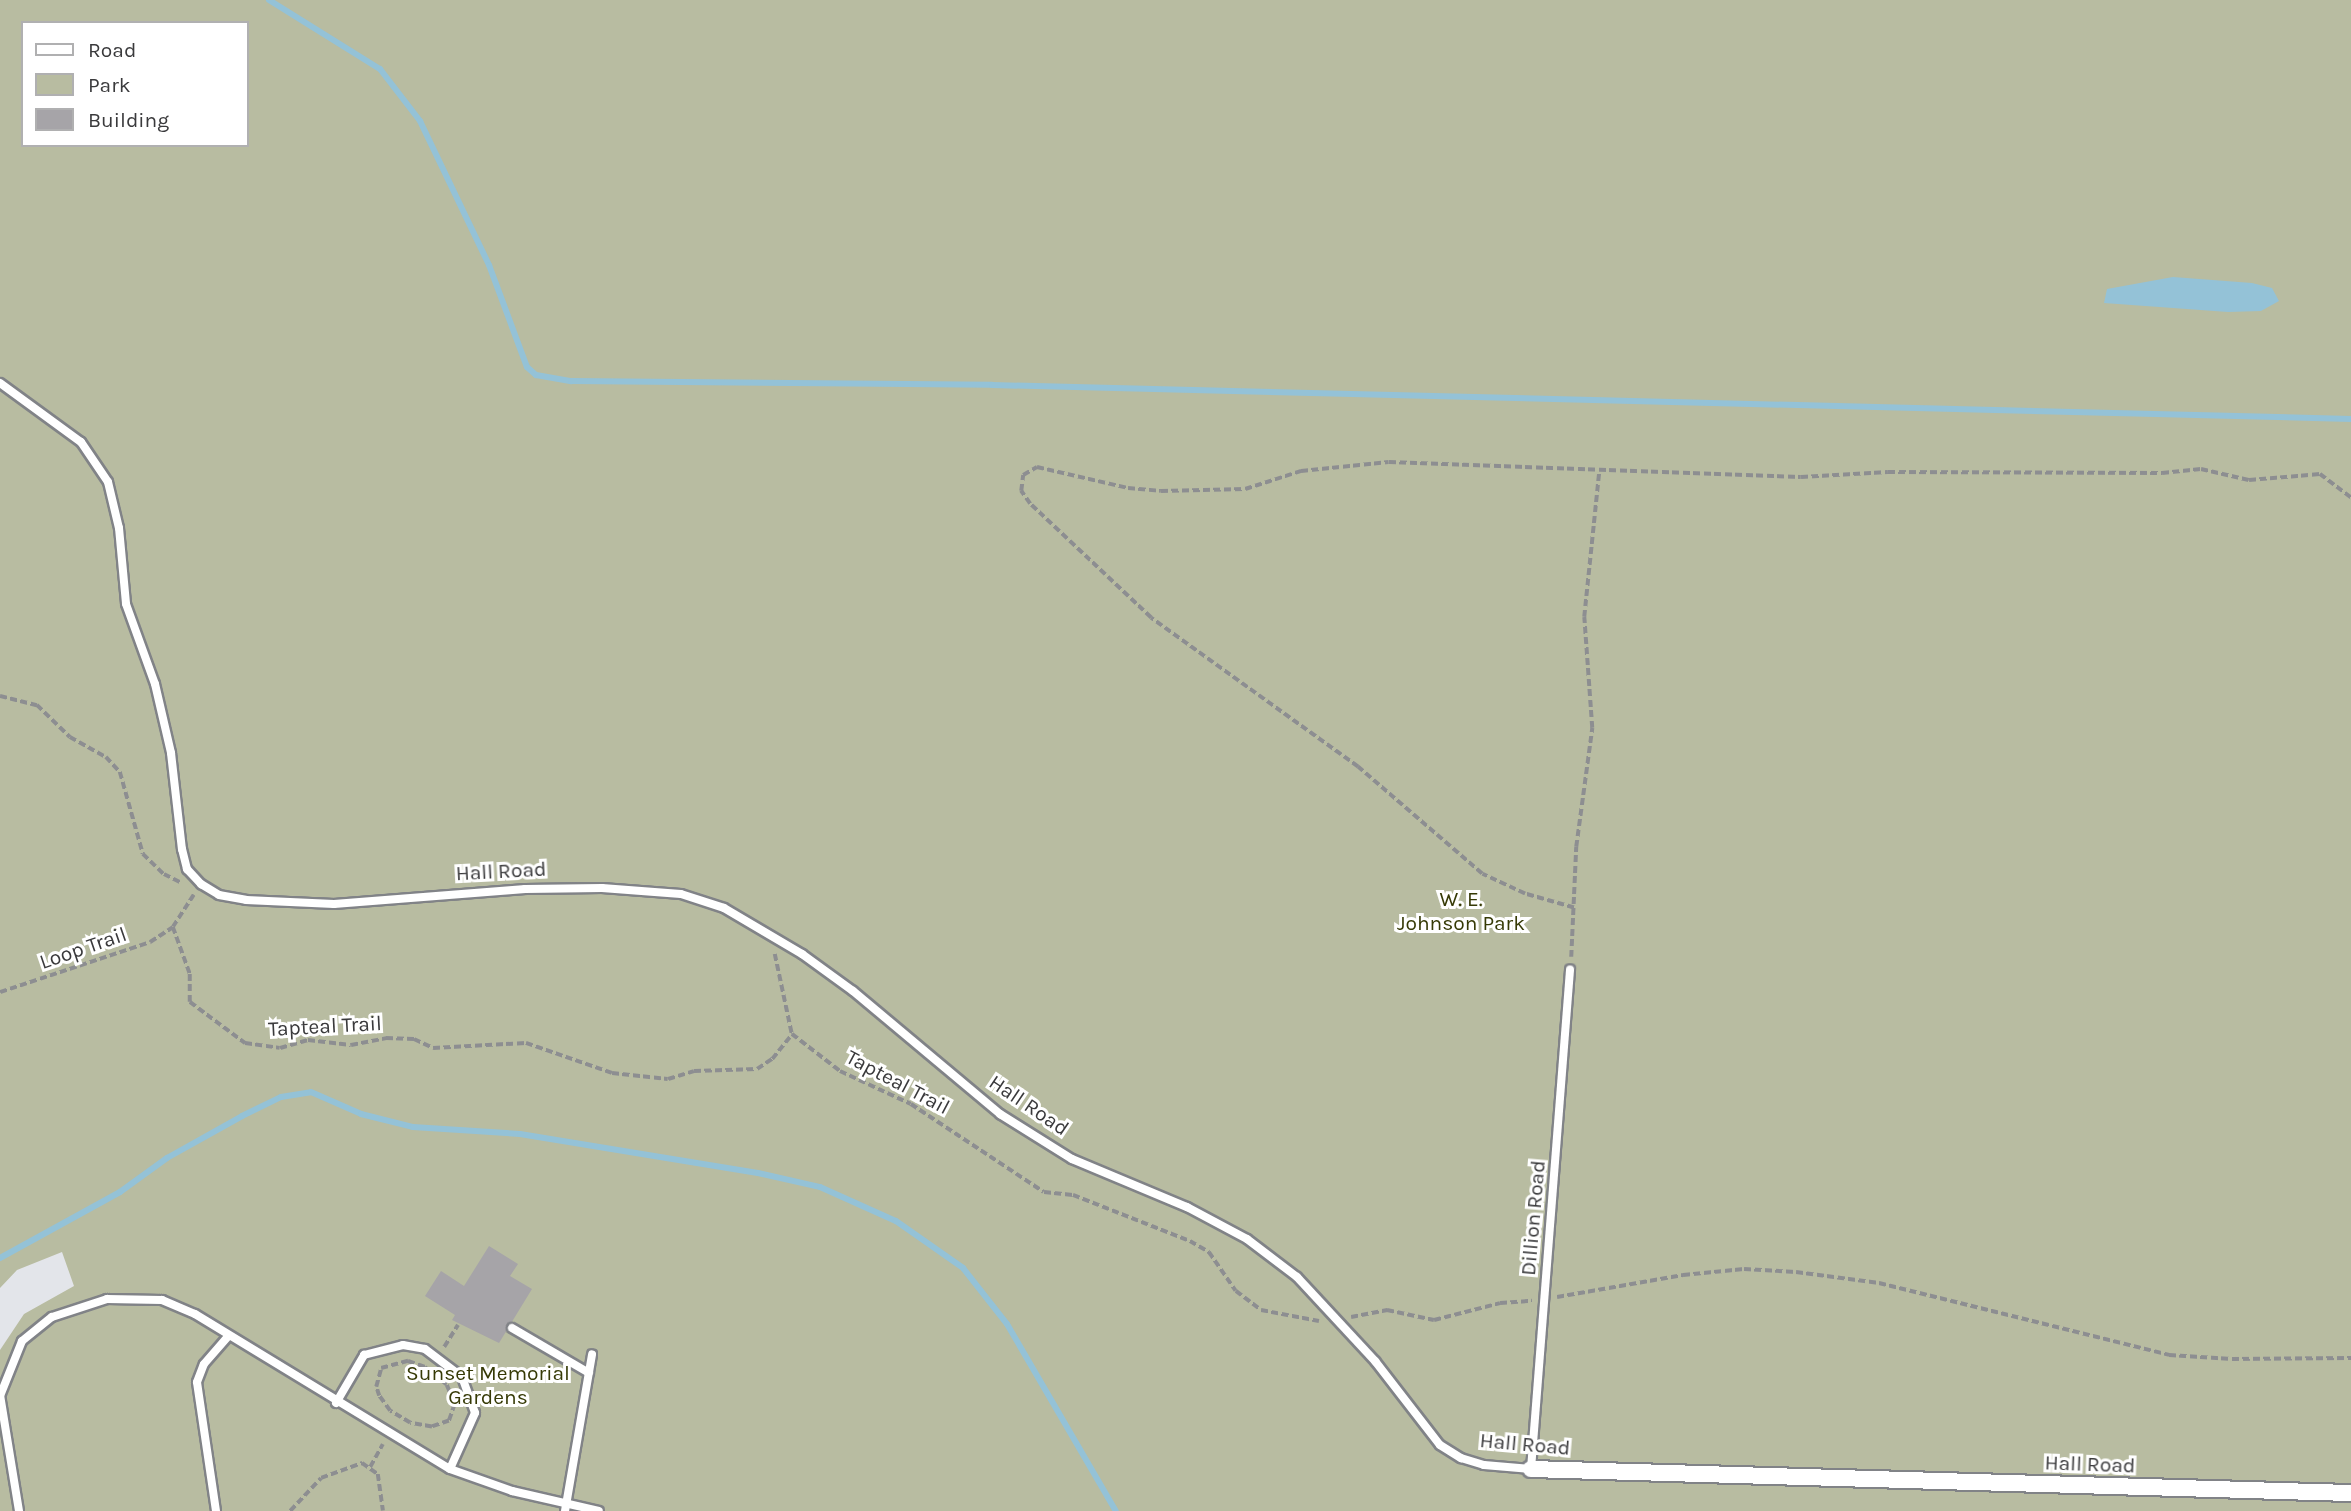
<!DOCTYPE html>
<style>
body{margin:0}
#map{position:relative;width:2351px;height:1511px;overflow:hidden;background:#e3e5ea;font-family:Karla,sans-serif}
div>[style]{position:absolute}
[style*='--x']{left:calc(var(--x)*1px);top:calc(var(--y)*1px);width:calc(var(--w)*1px);rotate:calc(var(--a)*1deg)}
.green>*{inset:0;background:#b8bca1}
.water>*{inset:0;background:#94c2d7}
.stream>*{height:6px;margin:-3px;padding:0 3px;transform-origin:3px;border-radius:3px;background:#94c2d7}
.building>*{inset:0;background:#a6a4a8}
.path>*{height:3.5px;margin-top:-1.75px;transform-origin:0;background:repeating-linear-gradient(90deg,#8d8e91 0 7px,transparent 0 10.5px)}
.roads{filter:drop-shadow(2px 0 #818387) drop-shadow(-2px 0 #818387) drop-shadow(0 2px #818387) drop-shadow(0 -2px #818387)}
.service>*{height:8px;margin:-4px;padding:0 4px;transform-origin:4px;border-radius:4px;background:#fff}
.minor>*{height:16px;margin:-8px;padding:0 8px;transform-origin:8px;border-radius:8px;background:#fff}
span{translate:-50% -50%;white-space:nowrap;text-align:center;line-height:1.15;-webkit-text-stroke:6px #fff;paint-order:stroke}
.street-label{font-size:21px;color:#3a3a3c}
.park-label{font-size:21px;color:#363a06}
.legend{position:absolute;left:21px;top:21px;width:228px;height:126px;box-sizing:border-box;background:#fff;border:2px solid #b0b0b1;margin:0;padding:9px 12px;list-style:none;font-size:21px;color:#3a3a3c}
.legend li{display:flex;align-items:center;gap:14px;height:35px}
.legend b{width:35px;border:2px solid #b0b0b1}
</style>
<div id="map">
<div class="green">
<div style="clip-path:polygon(evenodd,0 0,2351px 0,2351px 1511px,0 1511px,0 1350px,24px 1314px,74px 1286px,62px 1252px,17px 1270px,0 1288px,0 0,23px 23px,247px 23px,247px 145px,23px 145px,23px 23px)"></div>
</div>
<div class="water">
<div style="clip-path:polygon(2173px 277px,2252px 283px,2272px 288px,2279px 301px,2261px 311px,2228px 312px,2104px 303px,2107px 289px)"></div>
</div>
<div class="stream">
<div style="--x:269;--y:0;--w:131;--a:31.9"></div>
<div style="--x:380;--y:69;--w:66;--a:52.4"></div>
<div style="--x:420;--y:121;--w:160;--a:64.4"></div>
<div style="--x:489;--y:265;--w:109;--a:69.6"></div>
<div style="--x:527;--y:367;--w:12;--a:42"></div>
<div style="--x:536;--y:375;--w:36;--a:10"></div>
<div style="--x:571;--y:381;--w:421;--a:0.5"></div>
<div style="--x:992;--y:385;--w:1359;--a:1.43"></div>
<div style="--x:0;--y:1258;--w:137;--a:-28.8"></div>
<div style="--x:120;--y:1192;--w:58;--a:-35.9"></div>
<div style="--x:167;--y:1158;--w:86;--a:-29.2"></div>
<div style="--x:242;--y:1116;--w:43;--a:-26"></div>
<div style="--x:281;--y:1097;--w:30;--a:-9"></div>
<div style="--x:311;--y:1092;--w:55;--a:23.7"></div>
<div style="--x:361;--y:1114;--w:54;--a:14"></div>
<div style="--x:413;--y:1127;--w:107;--a:3.7"></div>
<div style="--x:520;--y:1134;--w:241;--a:9.3"></div>
<div style="--x:758;--y:1173;--w:64;--a:12.7"></div>
<div style="--x:820;--y:1187;--w:83;--a:24.1"></div>
<div style="--x:896;--y:1221;--w:82;--a:35"></div>
<div style="--x:963;--y:1268;--w:71;--a:51.8"></div>
<div style="--x:1007;--y:1324;--w:216;--a:59.8"></div>
</div>
<div class="building">
<div style="clip-path:polygon(489px 1246px,518px 1264px,510px 1276px,532px 1289px,499px 1343px,452px 1320px,455px 1315px,425px 1296px,441px 1271px,464px 1286px)"></div>
</div>
<div class="path">
<div style="--x:0;--y:696;--w:38;--a:14"></div>
<div style="--x:37;--y:705;--w:46;--a:44.1"></div>
<div style="--x:70;--y:737;--w:41;--a:29.1"></div>
<div style="--x:106;--y:757;--w:21;--a:47"></div>
<div style="--x:120;--y:772;--w:85;--a:74.3"></div>
<div style="--x:143;--y:854;--w:29;--a:44"></div>
<div style="--x:164;--y:874;--w:20;--a:27"></div>
<div style="--x:194;--y:895;--w:38;--a:123"></div>
<div style="--x:173;--y:927;--w:50;--a:70.1"></div>
<div style="--x:190;--y:974;--w:28;--a:90"></div>
<div style="--x:190;--y:1002;--w:69;--a:36.7"></div>
<div style="--x:245;--y:1043;--w:35;--a:8"></div>
<div style="--x:280;--y:1048;--w:29;--a:-16"></div>
<div style="--x:308;--y:1040;--w:43;--a:6.6"></div>
<div style="--x:351;--y:1045;--w:36;--a:-11"></div>
<div style="--x:386;--y:1038;--w:28;--a:2"></div>
<div style="--x:414;--y:1039;--w:21;--a:25"></div>
<div style="--x:433;--y:1048;--w:93;--a:-3.1"></div>
<div style="--x:526;--y:1043;--w:91;--a:19.2"></div>
<div style="--x:612;--y:1073;--w:56;--a:6.1"></div>
<div style="--x:668;--y:1079;--w:27;--a:-17"></div>
<div style="--x:694;--y:1071;--w:63;--a:-1.8"></div>
<div style="--x:757;--y:1069;--w:18;--a:-34"></div>
<div style="--x:772;--y:1059;--w:32;--a:-51"></div>
<div style="--x:792;--y:1034;--w:61;--a:37.6"></div>
<div style="--x:840;--y:1071;--w:78;--a:24.9"></div>
<div style="--x:911;--y:1104;--w:159;--a:33.5"></div>
<div style="--x:1044;--y:1192;--w:29;--a:6"></div>
<div style="--x:1073;--y:1195;--w:126;--a:21.5"></div>
<div style="--x:1190;--y:1241;--w:22;--a:30"></div>
<div style="--x:1209;--y:1252;--w:47;--a:55.3"></div>
<div style="--x:1236;--y:1291;--w:31;--a:37"></div>
<div style="--x:1261;--y:1310;--w:59;--a:10.7"></div>
<div style="--x:1574;--y:908;--w:51;--a:-164.1"></div>
<div style="--x:1525;--y:894;--w:47;--a:-155.1"></div>
<div style="--x:1482;--y:874;--w:164;--a:-139.2"></div>
<div style="--x:1358;--y:767;--w:255;--a:-144.3"></div>
<div style="--x:1151;--y:618;--w:166;--a:-136.7"></div>
<div style="--x:1030;--y:504;--w:16;--a:-125"></div>
<div style="--x:1021;--y:491;--w:16;--a:-83"></div>
<div style="--x:1023;--y:475;--w:16;--a:-30"></div>
<div style="--x:1037;--y:467;--w:93;--a:13"></div>
<div style="--x:1128;--y:488;--w:33;--a:5"></div>
<div style="--x:1161;--y:491;--w:84;--a:-1.4"></div>
<div style="--x:1245;--y:489;--w:59;--a:-17.8"></div>
<div style="--x:1301;--y:471;--w:88;--a:-5.8"></div>
<div style="--x:1389;--y:462;--w:412;--a:2.1"></div>
<div style="--x:1801;--y:477;--w:87;--a:-3.3"></div>
<div style="--x:1888;--y:472;--w:274;--a:0.2"></div>
<div style="--x:2162;--y:473;--w:39;--a:-6"></div>
<div style="--x:2201;--y:469;--w:49;--a:12.9"></div>
<div style="--x:2249;--y:480;--w:71;--a:-4.8"></div>
<div style="--x:2320;--y:474;--w:39;--a:37"></div>
<div style="--x:775;--y:954;--w:82;--a:78"></div>
<div style="--x:1571;--y:957;--w:110;--a:-87.4"></div>
<div style="--x:1576;--y:847;--w:120;--a:-82.3"></div>
<div style="--x:1592;--y:728;--w:111;--a:-94.1"></div>
<div style="--x:1584;--y:617;--w:147;--a:-84.1"></div>
<div style="--x:0;--y:992;--w:158;--a:-18.4"></div>
<div style="--x:150;--y:942;--w:27;--a:-33"></div>
<div style="--x:1557;--y:1297;--w:128;--a:-9.9"></div>
<div style="--x:1683;--y:1275;--w:61;--a:-5.6"></div>
<div style="--x:1744;--y:1269;--w:52;--a:3.3"></div>
<div style="--x:1796;--y:1272;--w:84;--a:7.5"></div>
<div style="--x:1879;--y:1283;--w:299;--a:13.9"></div>
<div style="--x:2169;--y:1355;--w:63;--a:3.6"></div>
<div style="--x:2232;--y:1359;--w:119;--a:-0.5"></div>
<div style="--x:1351;--y:1317;--w:37;--a:-11"></div>
<div style="--x:1387;--y:1310;--w:48;--a:12"></div>
<div style="--x:1434;--y:1320;--w:68;--a:-14.4"></div>
<div style="--x:1500;--y:1303;--w:32;--a:-4"></div>
<div style="--x:444;--y:1347;--w:26;--a:-58"></div>
<div style="--x:408;--y:1361;--w:18;--a:19"></div>
<div style="--x:425;--y:1367;--w:28;--a:39"></div>
<div style="--x:447;--y:1385;--w:21;--a:67"></div>
<div style="--x:455;--y:1404;--w:18;--a:109"></div>
<div style="--x:449;--y:1421;--w:18;--a:161"></div>
<div style="--x:432;--y:1427;--w:22;--a:-170"></div>
<div style="--x:410;--y:1423;--w:23;--a:-149"></div>
<div style="--x:390;--y:1411;--w:19;--a:-126"></div>
<div style="--x:379;--y:1396;--w:9;--a:-108"></div>
<div style="--x:376;--y:1387;--w:20;--a:-75"></div>
<div style="--x:381;--y:1368;--w:28;--a:-15"></div>
<div style="--x:370;--y:1467;--w:26;--a:-61"></div>
<div style="--x:290;--y:1511;--w:45;--a:-46.8"></div>
<div style="--x:321;--y:1478;--w:44;--a:-20.1"></div>
<div style="--x:362;--y:1463;--w:19;--a:35"></div>
<div style="--x:378;--y:1474;--w:37;--a:82"></div>
</div>
<div class="roads">
<div class="service">
<div style="--x:0;--y:383;--w:100;--a:36.1"></div>
<div style="--x:81;--y:442;--w:48;--a:56"></div>
<div style="--x:108;--y:482;--w:47;--a:76.6"></div>
<div style="--x:119;--y:528;--w:76;--a:84.7"></div>
<div style="--x:126;--y:604;--w:85;--a:70.1"></div>
<div style="--x:155;--y:684;--w:71;--a:76.9"></div>
<div style="--x:171;--y:753;--w:97;--a:83.5"></div>
<div style="--x:182;--y:849;--w:21;--a:76"></div>
<div style="--x:187;--y:869;--w:21;--a:47"></div>
<div style="--x:201;--y:884;--w:21;--a:31"></div>
<div style="--x:219;--y:895;--w:27;--a:10"></div>
<div style="--x:246;--y:900;--w:88;--a:2.6"></div>
<div style="--x:334;--y:904;--w:192;--a:-4.5"></div>
<div style="--x:525;--y:889;--w:77;--a:-0.7"></div>
<div style="--x:602;--y:888;--w:79;--a:4.3"></div>
<div style="--x:681;--y:894;--w:45;--a:18"></div>
<div style="--x:724;--y:908;--w:91;--a:30.5"></div>
<div style="--x:802;--y:954;--w:63;--a:36"></div>
<div style="--x:853;--y:991;--w:192;--a:39.9"></div>
<div style="--x:1000;--y:1114;--w:85;--a:32"></div>
<div style="--x:1072;--y:1159;--w:125;--a:22.7"></div>
<div style="--x:1187;--y:1207;--w:68;--a:28.1"></div>
<div style="--x:1247;--y:1239;--w:63;--a:37.2"></div>
<div style="--x:1297;--y:1277;--w:115;--a:47.1"></div>
<div style="--x:1375;--y:1361;--w:106;--a:52.3"></div>
<div style="--x:1440;--y:1445;--w:25;--a:32"></div>
<div style="--x:1461;--y:1458;--w:24;--a:17"></div>
<div style="--x:1484;--y:1465;--w:47;--a:4.9"></div>
<div style="--x:1531;--y:1469;--w:501;--a:-85.53"></div>
<div style="--x:512;--y:1328;--w:89;--a:30.3"></div>
<div style="--x:0;--y:1395;--w:118;--a:80.7"></div>
<div style="--x:0;--y:1396;--w:59;--a:-68.2"></div>
<div style="--x:22;--y:1341;--w:38;--a:-39"></div>
<div style="--x:52;--y:1317;--w:58;--a:-18.1"></div>
<div style="--x:107;--y:1299;--w:55;--a:1"></div>
<div style="--x:162;--y:1300;--w:36;--a:23"></div>
<div style="--x:195;--y:1314;--w:298;--a:31.3"></div>
<div style="--x:450;--y:1469;--w:66;--a:19.5"></div>
<div style="--x:512;--y:1491;--w:89;--a:12.9"></div>
<div style="--x:336;--y:1403;--w:56;--a:-59.7"></div>
<div style="--x:364;--y:1355;--w:40;--a:-14.4"></div>
<div style="--x:403;--y:1345;--w:22;--a:10"></div>
<div style="--x:425;--y:1349;--w:46;--a:37.1"></div>
<div style="--x:462;--y:1377;--w:38;--a:70"></div>
<div style="--x:475;--y:1413;--w:61;--a:114.1"></div>
<div style="--x:216;--y:1511;--w:130;--a:-98.4"></div>
<div style="--x:197;--y:1382;--w:19;--a:-69"></div>
<div style="--x:204;--y:1364;--w:37;--a:-49"></div>
<div style="--x:565;--y:1511;--w:159;--a:-80.2"></div>
</div>
<div class="minor">
<div style="--x:1531;--y:1469;--w:820;--a:1.68"></div>
</div>
</div>
<div class="street-label">
<span style="left:501px;top:871px;rotate:-3deg">Hall Road</span>
<span style="left:83px;top:948px;rotate:-19deg">Loop Trail</span>
<span style="left:325px;top:1026px;rotate:-3deg">Tapteal Trail</span>
<span style="left:898px;top:1082px;rotate:28deg">Tapteal Trail</span>
<span style="left:1029px;top:1105px;rotate:34deg">Hall Road</span>
<span style="left:1533px;top:1218px;rotate:-85deg">Dillion Road</span>
<span style="left:1525px;top:1444px;rotate:5deg">Hall Road</span>
<span style="left:2090px;top:1464px;rotate:2deg">Hall Road</span>
</div>
<div class="park-label">
<span style="left:1461px;top:911px">W. E.<br>Johnson Park</span>
<span style="left:488px;top:1385px">Sunset Memorial<br>Gardens</span>
</div>
<ul class="legend">
<li><b style="height:9px;background:#fff"></b>Road</li>
<li><b style="height:19px;background:#b8bca1"></b>Park</li>
<li><b style="height:19px;background:#a6a4a8"></b>Building</li>
</ul>
</div>
